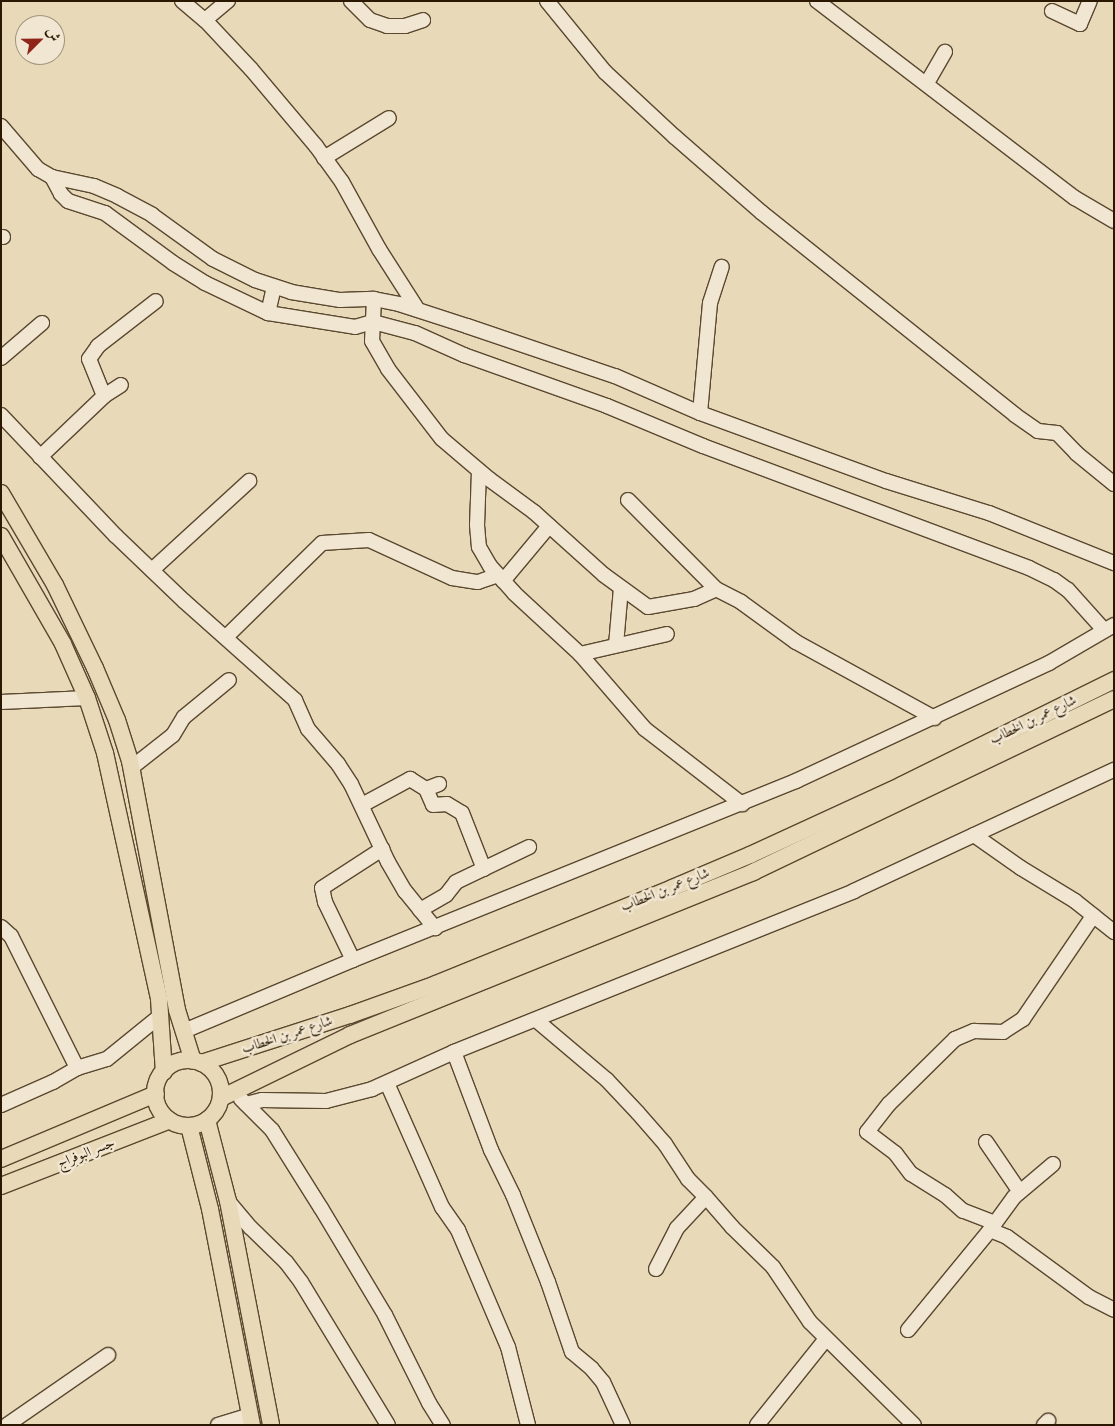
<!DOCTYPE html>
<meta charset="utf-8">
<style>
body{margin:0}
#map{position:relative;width:1115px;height:1426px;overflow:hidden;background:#e8d9b9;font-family:"IM FELL English",Amiri,serif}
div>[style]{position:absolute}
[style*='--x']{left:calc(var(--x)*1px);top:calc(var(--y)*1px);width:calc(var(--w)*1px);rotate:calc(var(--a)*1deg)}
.roads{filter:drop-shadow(1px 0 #5a482f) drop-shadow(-1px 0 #5a482f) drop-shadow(0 1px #5a482f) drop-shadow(0 -1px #5a482f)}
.minor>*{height:14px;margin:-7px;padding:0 7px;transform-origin:7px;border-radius:7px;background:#f0e6d2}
.major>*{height:16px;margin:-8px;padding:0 8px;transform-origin:8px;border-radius:8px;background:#e8d9b9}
.major>.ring{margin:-8px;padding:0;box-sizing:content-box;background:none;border:16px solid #e8d9b9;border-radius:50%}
span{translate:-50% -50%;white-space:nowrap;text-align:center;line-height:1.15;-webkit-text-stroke:5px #f0e6d2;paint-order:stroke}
.street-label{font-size:14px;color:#2b1801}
.frame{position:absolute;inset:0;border:2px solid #2b1801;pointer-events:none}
.north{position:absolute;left:15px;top:15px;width:50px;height:50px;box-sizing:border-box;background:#f0e6d2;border:1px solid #a1947e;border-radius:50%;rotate:67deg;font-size:14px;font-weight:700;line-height:20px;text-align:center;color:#2b1801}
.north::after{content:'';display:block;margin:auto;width:18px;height:22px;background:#8f2418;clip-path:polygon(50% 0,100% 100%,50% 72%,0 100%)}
</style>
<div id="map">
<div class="roads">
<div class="minor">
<div style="--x:182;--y:1;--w:30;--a:40"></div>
<div style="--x:205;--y:20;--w:67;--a:46.8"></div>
<div style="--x:251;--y:69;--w:101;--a:49.8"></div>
<div style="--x:316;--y:146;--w:44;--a:54.2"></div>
<div style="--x:342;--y:182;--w:77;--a:61.1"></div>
<div style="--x:379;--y:249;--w:72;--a:57.4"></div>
<div style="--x:351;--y:1;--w:27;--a:45"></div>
<div style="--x:370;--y:20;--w:18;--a:19"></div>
<div style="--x:387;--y:26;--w:18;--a:0"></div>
<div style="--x:405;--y:26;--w:19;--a:-18"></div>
<div style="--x:547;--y:1;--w:92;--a:50.8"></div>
<div style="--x:605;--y:72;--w:96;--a:42.9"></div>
<div style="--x:675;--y:137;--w:114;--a:41.1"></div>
<div style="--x:761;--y:212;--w:325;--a:38.6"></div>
<div style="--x:1015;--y:415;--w:28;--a:35"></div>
<div style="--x:1038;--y:431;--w:19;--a:6"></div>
<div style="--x:1057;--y:433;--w:28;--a:46"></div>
<div style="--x:1076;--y:453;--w:49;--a:39.2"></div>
<div style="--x:817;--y:1;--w:325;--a:37.4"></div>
<div style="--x:1075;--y:198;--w:45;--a:30.5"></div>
<div style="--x:1052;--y:11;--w:31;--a:25"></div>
<div style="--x:1080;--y:24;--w:25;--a:-67"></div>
<div style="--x:205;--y:20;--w:30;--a:-40"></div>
<div style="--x:927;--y:83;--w:36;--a:-60"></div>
<div style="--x:1;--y:126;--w:57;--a:49.3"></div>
<div style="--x:38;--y:169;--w:16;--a:30"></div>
<div style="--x:52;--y:177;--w:43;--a:12.1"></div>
<div style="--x:94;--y:186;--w:25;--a:23"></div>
<div style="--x:117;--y:196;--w:40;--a:28"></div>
<div style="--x:152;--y:215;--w:75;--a:35.8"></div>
<div style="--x:213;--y:259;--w:47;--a:26.6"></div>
<div style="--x:255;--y:280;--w:38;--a:18"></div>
<div style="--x:291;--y:292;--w:50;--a:9.3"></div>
<div style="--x:340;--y:300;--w:34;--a:-2"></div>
<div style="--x:374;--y:299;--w:25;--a:11"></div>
<div style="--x:399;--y:304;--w:71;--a:17.9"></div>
<div style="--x:467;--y:326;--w:156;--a:18.7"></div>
<div style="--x:615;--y:376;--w:93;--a:23.5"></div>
<div style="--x:700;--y:413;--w:198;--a:20.1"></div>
<div style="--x:886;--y:481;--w:108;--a:17.3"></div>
<div style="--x:989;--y:513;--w:135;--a:21.8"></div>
<div style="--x:324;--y:158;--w:76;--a:-31.6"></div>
<div style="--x:52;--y:177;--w:19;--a:62"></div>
<div style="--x:61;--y:194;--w:10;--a:45"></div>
<div style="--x:68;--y:201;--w:39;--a:18"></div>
<div style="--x:105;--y:213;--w:84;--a:36.3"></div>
<div style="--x:173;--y:263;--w:38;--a:32"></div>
<div style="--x:205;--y:283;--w:70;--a:25.5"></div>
<div style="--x:268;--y:313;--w:88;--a:9.1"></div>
<div style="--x:355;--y:327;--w:19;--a:-16"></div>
<div style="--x:373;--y:322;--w:43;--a:14.7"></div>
<div style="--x:415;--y:333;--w:54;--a:24.2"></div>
<div style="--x:464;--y:355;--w:152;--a:19.6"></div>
<div style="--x:607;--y:406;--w:104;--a:22.6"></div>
<div style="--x:703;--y:446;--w:348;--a:20.5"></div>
<div style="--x:1029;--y:568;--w:28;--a:26"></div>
<div style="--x:1054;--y:580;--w:17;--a:36"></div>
<div style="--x:1068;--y:590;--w:54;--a:48"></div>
<div style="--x:1;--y:237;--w:2;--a:0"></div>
<div style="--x:374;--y:299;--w:42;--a:92.7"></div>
<div style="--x:372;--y:341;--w:32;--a:60"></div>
<div style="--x:388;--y:369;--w:88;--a:52.4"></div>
<div style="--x:442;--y:439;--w:62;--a:40.4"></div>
<div style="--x:489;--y:479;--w:56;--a:36.3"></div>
<div style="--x:534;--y:512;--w:94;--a:42"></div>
<div style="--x:604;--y:575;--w:54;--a:36"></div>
<div style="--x:648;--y:607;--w:47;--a:-9.9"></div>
<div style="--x:694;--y:599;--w:24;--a:-24"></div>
<div style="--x:268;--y:313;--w:27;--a:-77"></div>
<div style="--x:1;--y:358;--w:54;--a:-40.5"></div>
<div style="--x:104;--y:396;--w:40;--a:-112"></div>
<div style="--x:89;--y:359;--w:16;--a:-55"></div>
<div style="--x:98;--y:346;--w:73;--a:-37.8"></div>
<div style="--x:700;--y:413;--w:110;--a:-84.8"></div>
<div style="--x:710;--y:303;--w:38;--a:-72"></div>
<div style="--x:1;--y:415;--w:167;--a:46.5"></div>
<div style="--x:116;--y:536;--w:94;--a:43.7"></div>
<div style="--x:184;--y:601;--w:149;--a:41.7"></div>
<div style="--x:295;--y:700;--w:32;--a:66"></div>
<div style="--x:308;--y:729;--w:46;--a:49.4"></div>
<div style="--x:338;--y:764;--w:24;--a:57"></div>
<div style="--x:351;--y:784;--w:86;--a:64.6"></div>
<div style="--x:388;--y:862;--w:34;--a:60"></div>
<div style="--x:405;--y:891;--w:48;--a:51"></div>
<div style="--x:40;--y:457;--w:88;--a:-43.6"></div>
<div style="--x:104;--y:396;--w:20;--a:-33"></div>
<div style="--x:479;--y:471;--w:54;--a:92.1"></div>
<div style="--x:477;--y:525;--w:22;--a:85"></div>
<div style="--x:479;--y:547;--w:22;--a:60"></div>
<div style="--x:490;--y:566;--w:36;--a:48"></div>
<div style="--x:514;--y:593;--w:90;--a:42.7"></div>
<div style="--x:580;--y:654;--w:99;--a:49.1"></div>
<div style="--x:645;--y:729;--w:123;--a:37.7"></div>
<div style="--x:628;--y:500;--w:125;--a:45.3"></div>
<div style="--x:716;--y:589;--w:28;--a:27"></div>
<div style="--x:741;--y:602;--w:68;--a:36"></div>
<div style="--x:796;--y:642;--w:158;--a:28.8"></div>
<div style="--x:152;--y:570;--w:132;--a:-42.5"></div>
<div style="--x:503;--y:581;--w:72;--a:-50.1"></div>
<div style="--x:226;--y:637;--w:134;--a:-44.4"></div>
<div style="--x:322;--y:543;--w:47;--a:-3.7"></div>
<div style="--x:369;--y:540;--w:91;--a:24.6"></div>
<div style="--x:452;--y:578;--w:26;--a:9"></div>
<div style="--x:478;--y:582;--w:21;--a:-19"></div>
<div style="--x:616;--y:645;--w:57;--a:-85"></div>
<div style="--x:580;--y:654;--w:89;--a:-12.9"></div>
<div style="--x:1;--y:702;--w:86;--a:-2.7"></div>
<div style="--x:131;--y:768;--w:53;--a:-38.2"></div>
<div style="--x:173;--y:735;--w:21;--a:-59"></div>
<div style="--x:184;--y:717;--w:58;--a:-39.4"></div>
<div style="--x:426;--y:789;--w:17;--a:66"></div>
<div style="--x:433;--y:805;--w:14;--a:-4"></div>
<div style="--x:447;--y:804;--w:17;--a:31"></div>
<div style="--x:462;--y:813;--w:60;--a:68.6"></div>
<div style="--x:362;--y:805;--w:55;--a:-28.4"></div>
<div style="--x:410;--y:779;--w:19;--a:32"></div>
<div style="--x:426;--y:789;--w:14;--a:-21"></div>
<div style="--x:974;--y:835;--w:57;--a:35.1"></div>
<div style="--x:1021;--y:868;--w:63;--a:31.4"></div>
<div style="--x:1075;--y:901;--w:50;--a:38.5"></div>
<div style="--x:420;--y:910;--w:30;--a:-30"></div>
<div style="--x:446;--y:895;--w:16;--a:-52"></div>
<div style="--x:456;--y:882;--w:81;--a:-25.6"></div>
<div style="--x:1;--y:927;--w:13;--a:42"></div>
<div style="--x:11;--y:936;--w:148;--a:63.4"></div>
<div style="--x:353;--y:960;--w:64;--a:-115.8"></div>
<div style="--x:325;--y:902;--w:14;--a:-102"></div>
<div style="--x:322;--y:888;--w:72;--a:-33"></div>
<div style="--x:536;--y:1020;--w:93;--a:40.2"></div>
<div style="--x:607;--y:1080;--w:45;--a:46.8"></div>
<div style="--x:638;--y:1113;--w:41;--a:48.9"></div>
<div style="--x:665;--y:1144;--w:42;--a:56.7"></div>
<div style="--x:688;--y:1179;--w:25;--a:45"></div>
<div style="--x:706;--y:1197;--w:40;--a:49"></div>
<div style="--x:732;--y:1227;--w:57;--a:44.3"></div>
<div style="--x:773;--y:1267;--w:66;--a:56.1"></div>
<div style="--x:810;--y:1322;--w:146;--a:44.7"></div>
<div style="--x:184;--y:1031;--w:183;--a:-22.8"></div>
<div style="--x:353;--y:960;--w:478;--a:-22"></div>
<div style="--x:796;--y:781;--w:279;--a:-25"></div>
<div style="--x:1049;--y:663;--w:75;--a:-30.3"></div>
<div style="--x:454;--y:1052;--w:105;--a:69.3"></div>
<div style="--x:491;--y:1150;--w:50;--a:63.9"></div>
<div style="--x:513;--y:1195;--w:94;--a:68.1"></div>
<div style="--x:548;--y:1282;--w:74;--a:71.1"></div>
<div style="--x:572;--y:1352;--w:26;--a:40"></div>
<div style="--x:592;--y:1369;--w:17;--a:50"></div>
<div style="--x:603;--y:1382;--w:47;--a:65.1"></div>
<div style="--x:387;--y:1083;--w:136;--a:66.1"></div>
<div style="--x:442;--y:1207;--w:28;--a:55"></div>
<div style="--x:458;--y:1230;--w:127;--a:66.9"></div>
<div style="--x:508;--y:1347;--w:81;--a:75.6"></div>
<div style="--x:241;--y:1099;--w:44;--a:45"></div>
<div style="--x:272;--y:1130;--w:92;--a:57.9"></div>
<div style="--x:321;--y:1208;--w:125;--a:59.1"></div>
<div style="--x:385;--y:1315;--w:98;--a:63.4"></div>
<div style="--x:429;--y:1403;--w:26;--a:58"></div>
<div style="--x:246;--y:1104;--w:16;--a:-14"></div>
<div style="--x:262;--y:1100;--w:64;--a:0.9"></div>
<div style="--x:326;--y:1101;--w:48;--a:-14.6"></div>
<div style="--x:372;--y:1089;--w:90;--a:-24.3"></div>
<div style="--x:454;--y:1052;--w:431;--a:-21.9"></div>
<div style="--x:854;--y:891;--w:287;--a:-25"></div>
<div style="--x:1;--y:1105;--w:57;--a:-23.9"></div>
<div style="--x:53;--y:1082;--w:28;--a:-30"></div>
<div style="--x:77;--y:1068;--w:31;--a:-17"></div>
<div style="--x:107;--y:1059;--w:68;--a:-39.1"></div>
<div style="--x:986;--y:1142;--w:60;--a:55.8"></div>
<div style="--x:228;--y:1201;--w:35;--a:50"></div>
<div style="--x:251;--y:1228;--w:49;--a:44.2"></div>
<div style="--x:286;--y:1262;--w:25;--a:53"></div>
<div style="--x:301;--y:1282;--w:167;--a:58.7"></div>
<div style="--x:995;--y:1223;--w:34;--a:-159"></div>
<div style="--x:963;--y:1211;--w:24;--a:-138"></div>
<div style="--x:945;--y:1195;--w:40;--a:-148"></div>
<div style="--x:911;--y:1174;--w:26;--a:-127"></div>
<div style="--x:895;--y:1153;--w:35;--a:-143"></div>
<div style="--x:867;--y:1132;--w:36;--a:-52"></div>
<div style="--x:889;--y:1104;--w:93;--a:-44.6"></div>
<div style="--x:955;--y:1039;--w:21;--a:-23"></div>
<div style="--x:974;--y:1031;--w:29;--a:2"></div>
<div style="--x:1003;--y:1032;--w:24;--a:-33"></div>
<div style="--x:1023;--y:1019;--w:125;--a:-55.8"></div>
<div style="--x:990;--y:1230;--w:18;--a:22"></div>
<div style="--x:1007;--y:1237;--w:102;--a:36.2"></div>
<div style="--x:1089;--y:1297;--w:28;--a:27"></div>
<div style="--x:656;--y:1269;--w:46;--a:-62.9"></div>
<div style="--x:677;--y:1228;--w:42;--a:-46.9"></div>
<div style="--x:908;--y:1330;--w:129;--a:-50.6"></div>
<div style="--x:990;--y:1230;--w:41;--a:-54"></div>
<div style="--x:1014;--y:1197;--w:51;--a:-40.2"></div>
<div style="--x:7;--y:1425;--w:123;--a:-34.7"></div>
<div style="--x:218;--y:1425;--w:34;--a:-17"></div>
<div style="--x:757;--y:1425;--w:109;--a:-51.3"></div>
<div style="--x:1044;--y:1425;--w:6;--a:-45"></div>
</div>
<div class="major">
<div style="--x:1;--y:493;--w:107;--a:59.6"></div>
<div style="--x:55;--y:585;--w:92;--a:64.3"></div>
<div style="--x:95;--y:668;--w:56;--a:67.1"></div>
<div style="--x:117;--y:720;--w:43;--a:72.4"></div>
<div style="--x:130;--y:761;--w:253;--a:79.3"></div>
<div style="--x:177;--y:1010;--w:53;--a:72.6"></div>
<div style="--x:1;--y:536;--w:125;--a:60.1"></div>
<div style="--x:63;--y:644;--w:59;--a:66"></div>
<div style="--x:87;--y:698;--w:58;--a:71.9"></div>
<div style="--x:105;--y:753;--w:252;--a:77.6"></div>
<div style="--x:159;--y:999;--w:73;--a:86.1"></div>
<div class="ring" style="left:155px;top:1060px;width:50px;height:50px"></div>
<div style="--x:201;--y:1063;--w:157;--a:-17.9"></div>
<div style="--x:350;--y:1015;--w:91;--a:-19.8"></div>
<div style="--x:436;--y:984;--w:255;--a:-22.1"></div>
<div style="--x:672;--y:888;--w:85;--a:-22.9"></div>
<div style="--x:750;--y:855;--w:167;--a:-24.7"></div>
<div style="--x:902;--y:785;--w:237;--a:-26.3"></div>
<div style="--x:221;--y:1098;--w:144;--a:-26"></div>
<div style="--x:350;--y:1035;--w:435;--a:-22"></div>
<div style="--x:753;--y:872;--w:400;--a:-25.6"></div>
<div style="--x:207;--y:1120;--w:84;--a:75.5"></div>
<div style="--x:228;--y:1201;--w:228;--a:79.1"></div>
<div style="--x:189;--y:1126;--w:86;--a:75.8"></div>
<div style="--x:210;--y:1209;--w:220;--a:79"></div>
<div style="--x:1;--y:1159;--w:168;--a:-22.8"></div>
<div style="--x:1;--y:1186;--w:181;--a:-21.3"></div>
</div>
</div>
<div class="street-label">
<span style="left:1033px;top:720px;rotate:-26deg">شارع عمر بن الخطاب</span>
<span style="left:665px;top:890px;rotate:-22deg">شارع عمر بن الخطاب</span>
<span style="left:287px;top:1035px;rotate:-18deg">شارع عمر بن الخطاب</span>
<span style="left:86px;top:1153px;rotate:-21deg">جسر البوفراج</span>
</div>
<div class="frame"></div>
<div class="north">ش</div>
</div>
